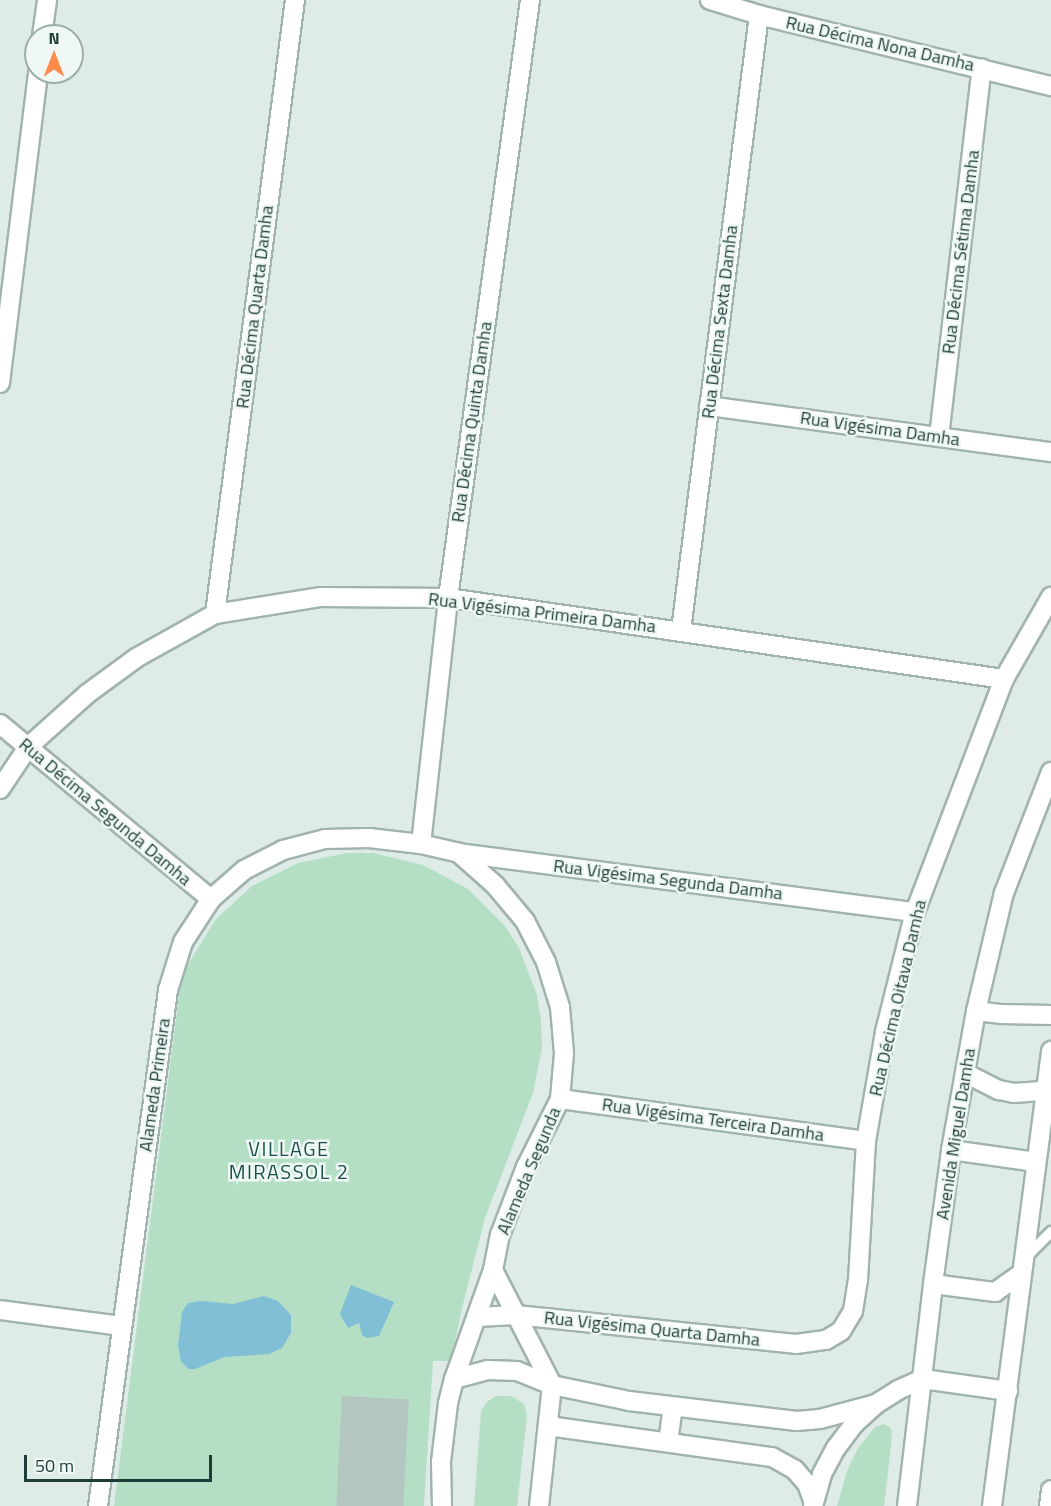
<!DOCTYPE html>
<meta charset="utf-8">
<style>
body{margin:0}
#map{position:relative;width:1051px;height:1506px;overflow:hidden;background:#deebe7;font-family:"Titillium Web",sans-serif}
div>[style]{position:absolute}
[style*='--x']{left:calc(var(--x)*1px);top:calc(var(--y)*1px);width:calc(var(--w)*1px);rotate:calc(var(--a)*1deg)}
.green>*{inset:0;background:#b5dfc5}
.water>*{inset:0;background:#80bfd6}
.building>*{inset:0;background:#b3c6c0;transform-origin:0 0}
.roads{filter:drop-shadow(2px 0 #a1b3af) drop-shadow(-2px 0 #a1b3af) drop-shadow(0 2px #a1b3af) drop-shadow(0 -2px #a1b3af)}
.service>*{height:10px;margin:-5px;padding:0 5px;transform-origin:5px;border-radius:5px;background:#fff}
.minor>*{height:18px;margin:-9px;padding:0 9px;transform-origin:9px;border-radius:9px;background:#fff}
.tertiary>*{height:18px;margin:-9px;padding:0 9px;transform-origin:9px;border-radius:9px;background:#fff}
span{translate:-50% -50%;white-space:nowrap;text-align:center;line-height:1.15;-webkit-text-stroke:5px #eff8f4;paint-order:stroke}
.street-label{font-size:18px;color:#1e3c38}
.neighbourhood-label{font-size:20px;color:#195049;letter-spacing:1.5px}
.north{position:absolute;left:24px;top:24px;width:60px;height:60px;box-sizing:border-box;background:#eff8f4;border:2px solid #9bada9;border-radius:50%;rotate:0deg;font-size:16px;font-weight:700;line-height:24px;text-align:center;color:#1e3c38}
.north::after{content:'';display:block;margin:auto;width:21px;height:27px;background:#fe8b49;clip-path:polygon(50% 0,100% 100%,50% 72%,0 100%)}
.scale{position:absolute;left:24px;top:1455px;width:188px;height:27px;box-sizing:border-box;border:3px solid #1e3c38;border-top:0;padding-left:8px;font-size:18px;line-height:21px;white-space:nowrap;color:#1e3c38;-webkit-text-stroke:4px #eff8f4;paint-order:stroke}
</style>
<div id="map">
<div class="green">
<div style="clip-path:polygon(347px 853px,373px 853px,423px 865px,468px 889px,505px 926px,519px 948px,537px 995px,541px 1021px,542px 1047px,533px 1093px,485px 1218px,461px 1312px,451px 1361px,433px 1361px,424px 1506px,114px 1506px,180px 987px,189px 963px,215px 920px,252px 886px,298px 863px)"></div>
<div style="clip-path:polygon(496px 1396px,511px 1396px,524px 1404px,527px 1416px,517px 1506px,474px 1506px,481px 1411px,487px 1402px)"></div>
<div style="clip-path:polygon(884px 1424px,891px 1428px,892px 1437px,884px 1506px,837px 1506px,847px 1471px,858px 1448px,875px 1427px)"></div>
</div>
<div class="water">
<div style="clip-path:polygon(351px 1285px,394px 1302px,379px 1336px,367px 1338px,362px 1335px,359px 1323px,348px 1328px,340px 1314px)"></div>
<div style="clip-path:polygon(264px 1296px,278px 1301px,291px 1315px,291px 1333px,282px 1348px,269px 1354px,225px 1357px,195px 1369px,189px 1369px,181px 1362px,178px 1345px,181px 1321px,182px 1312px,188px 1303px,202px 1301px,233px 1304px)"></div>
</div>
<div class="building">
<div style="left:342px;top:1396px;width:67px;height:110px;rotate:3deg"></div>
</div>
<div class="roads">
<div class="service">
<div style="--x:1025;--y:1258;--w:37;--a:-45"></div>
</div>
<div class="minor">
<div style="--x:710;--y:0;--w:51;--a:17"></div>
<div style="--x:759;--y:15;--w:301;--a:13.7"></div>
<div style="--x:42;--y:36;--w:36;--a:-82"></div>
<div style="--x:0;--y:383;--w:313;--a:-83"></div>
<div style="--x:709;--y:406;--w:345;--a:7.7"></div>
<div style="--x:939;--y:437;--w:371;--a:-83.4"></div>
<div style="--x:215;--y:614;--w:619;--a:-82.58"></div>
<div style="--x:681;--y:630;--w:620;--a:-82.77"></div>
<div style="--x:0;--y:724;--w:274;--a:39.7"></div>
<div style="--x:0;--y:789;--w:50;--a:-56.3"></div>
<div style="--x:28;--y:747;--w:79;--a:-41.9"></div>
<div style="--x:87;--y:694;--w:61;--a:-36.3"></div>
<div style="--x:136;--y:658;--w:90;--a:-29.1"></div>
<div style="--x:215;--y:614;--w:106;--a:-9.2"></div>
<div style="--x:320;--y:597;--w:128;--a:0.4"></div>
<div style="--x:448;--y:598;--w:562;--a:8.29"></div>
<div style="--x:421;--y:844;--w:247;--a:-83.7"></div>
<div style="--x:448;--y:598;--w:604;--a:-82.19"></div>
<div style="--x:560;--y:1099;--w:309;--a:7.8"></div>
<div style="--x:493;--y:1270;--w:129;--a:62.8"></div>
<div style="--x:552;--y:1385;--w:122;--a:96.1"></div>
<div style="--x:0;--y:1310;--w:123;--a:7.5"></div>
<div style="--x:477;--y:1317;--w:39;--a:-3"></div>
<div style="--x:516;--y:1315;--w:281;--a:5.9"></div>
<div style="--x:796;--y:1344;--w:30;--a:-8"></div>
<div style="--x:826;--y:1340;--w:17;--a:-31"></div>
<div style="--x:841;--y:1331;--w:23;--a:-59"></div>
<div style="--x:853;--y:1311;--w:31;--a:-81"></div>
<div style="--x:858;--y:1280;--w:139;--a:-86.7"></div>
<div style="--x:866;--y:1141;--w:111;--a:-80.1"></div>
<div style="--x:885;--y:1032;--w:124;--a:-76"></div>
<div style="--x:915;--y:912;--w:249;--a:-69.1"></div>
<div style="--x:1004;--y:679;--w:95;--a:-60.2"></div>
<div style="--x:454;--y:1379;--w:35;--a:-15"></div>
<div style="--x:488;--y:1370;--w:29;--a:2"></div>
<div style="--x:517;--y:1371;--w:38;--a:22"></div>
<div style="--x:552;--y:1385;--w:79;--a:11.7"></div>
<div style="--x:629;--y:1401;--w:169;--a:6.8"></div>
<div style="--x:797;--y:1421;--w:23;--a:-5"></div>
<div style="--x:820;--y:1419;--w:58;--a:-15"></div>
<div style="--x:548;--y:1426;--w:226;--a:7.9"></div>
<div style="--x:772;--y:1457;--w:26;--a:29"></div>
<div style="--x:795;--y:1470;--w:18;--a:49"></div>
<div style="--x:807;--y:1484;--w:20;--a:70"></div>
<div style="--x:668;--y:1442;--w:35;--a:-82"></div>
<div style="--x:98;--y:1506;--w:521;--a:-82.27"></div>
<div style="--x:168;--y:990;--w:50;--a:-72.6"></div>
<div style="--x:183;--y:942;--w:51;--a:-56.9"></div>
<div style="--x:211;--y:899;--w:44;--a:-41.3"></div>
<div style="--x:244;--y:870;--w:44;--a:-27.1"></div>
<div style="--x:283;--y:850;--w:43;--a:-14.7"></div>
<div style="--x:325;--y:839;--w:44;--a:-1.3"></div>
<div style="--x:369;--y:838;--w:52;--a:6.6"></div>
<div style="--x:421;--y:844;--w:39;--a:13"></div>
<div style="--x:459;--y:853;--w:460;--a:7.4"></div>
<div style="--x:442;--y:1506;--w:44;--a:-91.3"></div>
<div style="--x:441;--y:1462;--w:59;--a:-83.2"></div>
<div style="--x:448;--y:1403;--w:25;--a:-76"></div>
<div style="--x:454;--y:1379;--w:116;--a:-70.3"></div>
<div style="--x:493;--y:1270;--w:36;--a:-79"></div>
<div style="--x:500;--y:1235;--w:73;--a:-69.1"></div>
<div style="--x:526;--y:1167;--w:76;--a:-63.4"></div>
<div style="--x:560;--y:1099;--w:46;--a:-85"></div>
<div style="--x:564;--y:1053;--w:46;--a:-95"></div>
<div style="--x:560;--y:1007;--w:47;--a:-107.3"></div>
<div style="--x:546;--y:962;--w:46;--a:-117.1"></div>
<div style="--x:525;--y:921;--w:47;--a:-129.8"></div>
<div style="--x:495;--y:885;--w:48;--a:-138.4"></div>
<div style="--x:813;--y:1506;--w:33;--a:-74"></div>
<div style="--x:822;--y:1474;--w:30;--a:-62"></div>
<div style="--x:836;--y:1448;--w:30;--a:-53"></div>
<div style="--x:854;--y:1424;--w:30;--a:-42"></div>
<div style="--x:876;--y:1404;--w:26;--a:-32"></div>
<div style="--x:898;--y:1390;--w:27;--a:-24"></div>
<div style="--x:1049;--y:1506;--w:16;--a:-83"></div>
</div>
<div class="tertiary">
<div style="--x:976;--y:1011;--w:26;--a:7"></div>
<div style="--x:1002;--y:1014;--w:49;--a:1.2"></div>
<div style="--x:965;--y:1073;--w:38;--a:27"></div>
<div style="--x:999;--y:1090;--w:15;--a:11"></div>
<div style="--x:1014;--y:1093;--w:31;--a:-4"></div>
<div style="--x:951;--y:1150;--w:86;--a:8"></div>
<div style="--x:933;--y:1284;--w:63;--a:7.4"></div>
<div style="--x:995;--y:1292;--w:32;--a:-35"></div>
<div style="--x:923;--y:1379;--w:86;--a:8"></div>
<div style="--x:907;--y:1506;--w:224;--a:-83.3"></div>
<div style="--x:933;--y:1284;--w:135;--a:-82.3"></div>
<div style="--x:951;--y:1150;--w:141;--a:-79.8"></div>
<div style="--x:976;--y:1011;--w:121;--a:-76.7"></div>
<div style="--x:1004;--y:893;--w:130;--a:-68.8"></div>
<div style="--x:992;--y:1506;--w:459;--a:-82.6"></div>
</div>
</div>
<div class="street-label">
<span style="left:880px;top:44px;rotate:13deg">Rua Décima Nona Damha</span>
<span style="left:961px;top:252px;rotate:-83deg">Rua Décima Sétima Damha</span>
<span style="left:255px;top:307px;rotate:-83deg">Rua Décima Quarta Damha</span>
<span style="left:720px;top:322px;rotate:-83deg">Rua Décima Sexta Damha</span>
<span style="left:472px;top:422px;rotate:-82deg">Rua Décima Quinta Damha</span>
<span style="left:880px;top:429px;rotate:8deg">Rua Vigésima Damha</span>
<span style="left:542px;top:613px;rotate:7deg">Rua Vigésima Primeira Damha</span>
<span style="left:105px;top:812px;rotate:40deg">Rua Décima Segunda Damha</span>
<span style="left:668px;top:880px;rotate:7deg">Rua Vigésima Segunda Damha</span>
<span style="left:898px;top:998px;rotate:-77deg">Rua Décima Oitava Damha</span>
<span style="left:155px;top:1085px;rotate:-82deg">Alameda Primeira</span>
<span style="left:713px;top:1120px;rotate:8deg">Rua Vigésima Terceira Damha</span>
<span style="left:956px;top:1134px;rotate:-81deg">Avenida Miguel Damha</span>
<span style="left:529px;top:1171px;rotate:-67deg">Alameda Segunda</span>
<span style="left:652px;top:1329px;rotate:6deg">Rua Vigésima Quarta Damha</span>
</div>
<div class="neighbourhood-label">
<span style="left:289px;top:1160px">VILLAGE<br>MIRASSOL 2</span>
</div>
<div class="north">N</div>
<div class="scale">50 m</div>
</div>
